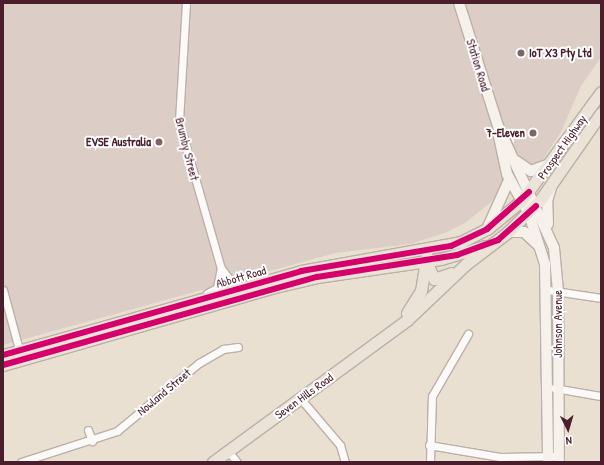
<!DOCTYPE html>
<style>
body{margin:0}
#map{position:relative;width:604px;height:465px;overflow:hidden;background:#eae0d2;font-family:"Patrick Hand",sans-serif}
div>[style]{position:absolute}
[style*='--x']{left:calc(var(--x)*1px);top:calc(var(--y)*1px);width:calc(var(--w)*1px);rotate:calc(var(--a)*1deg)}
.industrial>*{inset:0;background:#dccec6}
.roads{filter:drop-shadow(1px 0 #bbb0a8) drop-shadow(-1px 0 #bbb0a8) drop-shadow(0 1px #bbb0a8) drop-shadow(0 -1px #bbb0a8)}
.minor>*{height:7px;margin:-3.5px;padding:0 3.5px;transform-origin:3.5px;border-radius:3.5px;background:#fcfaf8}
.secondary>*{height:10px;margin:-5px;padding:0 5px;transform-origin:5px;border-radius:5px;background:#f6f1eb}
.primary>*{height:11px;margin:-5.5px;padding:0 5.5px;transform-origin:5.5px;border-radius:5.5px;background:#ece3d8}
.cycleway>*{height:6px;margin:-3px;padding:0 3px;transform-origin:3px;border-radius:3px;background:#d6006c}
.dots>*{width:11px;height:11px;translate:-50% -50%;box-sizing:border-box;border:2px solid #fff;border-radius:50%}
span{translate:-50% -50%;white-space:nowrap;text-align:center;line-height:1.15;-webkit-text-stroke:4px #fff;paint-order:stroke}
.poi-label{font-size:12px;color:#4a1f2b;font-weight:700}
.left{translate:0 -50%;text-align:left}
.right{translate:-100% -50%;text-align:right}
.street-label{font-size:12px;color:#4a1f2b}
.frame{position:absolute;inset:0;border:4px solid #4a1f2b;pointer-events:none}
.north{position:absolute;left:548px;top:409px;width:40px;height:40px;-webkit-text-stroke:3px #fff;paint-order:stroke;rotate:175deg;font-size:11px;font-weight:700;line-height:16px;text-align:center;color:#4a1f2b}
.north::after{content:'';display:block;margin:auto;width:14px;height:18px;background:#4a1f2b;clip-path:polygon(50% 0,100% 100%,50% 72%,0 100%)}
</style>
<div id="map">
<div class="industrial">
<div style="clip-path:polygon(3px 3px,601px 3px,601px 57px,581px 86px,561px 132px,542px 161px,465px 223px,445px 233px,410px 244px,335px 253px,3px 345px)"></div>
</div>
<div class="roads">
<div class="minor">
<div style="--x:186;--y:3;--w:119;--a:93.4"></div>
<div style="--x:179;--y:122;--w:152;--a:74"></div>
<div style="--x:221;--y:268;--w:20;--a:53"></div>
<div style="--x:233;--y:284;--w:10;--a:11"></div>
<div style="--x:3;--y:290;--w:65;--a:74.9"></div>
<div style="--x:548;--y:290;--w:54;--a:8.6"></div>
<div style="--x:207;--y:293;--w:11;--a:-27"></div>
<div style="--x:217;--y:288;--w:20;--a:-79"></div>
<div style="--x:554;--y:388;--w:48;--a:9.7"></div>
<div style="--x:300;--y:398;--w:62;--a:49.6"></div>
<div style="--x:340;--y:445;--w:18;--a:74"></div>
<div style="--x:88;--y:430;--w:12;--a:70"></div>
<div style="--x:429;--y:445;--w:72;--a:9.6"></div>
<div style="--x:500;--y:457;--w:59;--a:-1"></div>
<div style="--x:228;--y:451;--w:14;--a:51"></div>
<div style="--x:21;--y:462;--w:101;--a:-17.9"></div>
<div style="--x:117;--y:431;--w:107;--a:-39.7"></div>
<div style="--x:199;--y:363;--w:28;--a:-30"></div>
<div style="--x:223;--y:349;--w:15;--a:-8"></div>
<div style="--x:430;--y:462;--w:66;--a:-88.3"></div>
<div style="--x:432;--y:396;--w:72;--a:-59.9"></div>
</div>
<div class="secondary">
<div style="--x:459;--y:3;--w:129;--a:72.4"></div>
<div style="--x:498;--y:126;--w:134;--a:65.3"></div>
<div style="--x:554;--y:248;--w:43;--a:84.7"></div>
<div style="--x:558;--y:291;--w:171;--a:89.7"></div>
<div style="--x:498;--y:132;--w:43;--a:77.9"></div>
<div style="--x:507;--y:174;--w:46;--a:61.2"></div>
<div style="--x:529;--y:214;--w:52;--a:72.3"></div>
<div style="--x:545;--y:264;--w:198;--a:89.1"></div>
<div style="--x:516;--y:161;--w:18;--a:34"></div>
<div style="--x:531;--y:171;--w:17;--a:-21"></div>
<div style="--x:548;--y:224;--w:23;--a:-92"></div>
<div style="--x:547;--y:201;--w:17;--a:-73"></div>
<div style="--x:487;--y:229;--w:54;--a:-65.8"></div>
<div style="--x:508;--y:232;--w:16;--a:0"></div>
<div style="--x:524;--y:232;--w:19;--a:43"></div>
</div>
<div class="primary">
<div style="--x:426;--y:261;--w:20;--a:66"></div>
<div style="--x:434;--y:279;--w:18;--a:-19"></div>
<div style="--x:407;--y:313;--w:26;--a:-58"></div>
<div style="--x:421;--y:291;--w:36;--a:-81"></div>
<div style="--x:3;--y:355;--w:310;--a:-15.7"></div>
<div style="--x:301;--y:271;--w:163;--a:-10.3"></div>
<div style="--x:461;--y:242;--w:29;--a:-27"></div>
<div style="--x:487;--y:229;--w:44;--a:-39.5"></div>
<div style="--x:521;--y:201;--w:135;--a:-53.7"></div>
<div style="--x:3;--y:365;--w:283;--a:-16"></div>
<div style="--x:275;--y:287;--w:43;--a:-13.4"></div>
<div style="--x:317;--y:277;--w:125;--a:-8.3"></div>
<div style="--x:441;--y:259;--w:46;--a:-16.5"></div>
<div style="--x:213;--y:462;--w:240;--a:-36.2"></div>
<div style="--x:407;--y:320;--w:81;--a:-43.5"></div>
<div style="--x:466;--y:264;--w:53;--a:-37.3"></div>
<div style="--x:508;--y:232;--w:47;--a:-45"></div>
<div style="--x:541;--y:199;--w:105;--a:-55.1"></div>
</div>
</div>
<div class="cycleway">
<div style="--x:3;--y:355;--w:310;--a:-15.7"></div>
<div style="--x:301;--y:271;--w:152;--a:-9.5"></div>
<div style="--x:451;--y:246;--w:40;--a:-25"></div>
<div style="--x:487;--y:229;--w:56;--a:-41.4"></div>
<div style="--x:3;--y:365;--w:326;--a:-15.7"></div>
<div style="--x:317;--y:277;--w:142;--a:-8.9"></div>
<div style="--x:457;--y:255;--w:44;--a:-20.1"></div>
<div style="--x:498;--y:240;--w:51;--a:-41.8"></div>
</div>
<div class="dots">
<div style="left:521px;top:53px;background:#826365"></div>
<div style="left:533px;top:133px;background:#826365"></div>
<div style="left:159px;top:142px;background:#826365"></div>
</div>
<div class="poi-label">
<span class="left" style="left:529px;top:53px">IoT X3 Pty Ltd</span>
<span class="right" style="left:525px;top:133px">7-Eleven</span>
<span class="right" style="left:151px;top:142px">EVSE Australia</span>
</div>
<div class="street-label">
<span style="left:478px;top:65px;rotate:73deg">Station Road</span>
<span style="left:562px;top:147px;rotate:-55deg">Prospect Highway</span>
<span style="left:187px;top:149px;rotate:76deg">Brumby Street</span>
<span style="left:241px;top:277px;rotate:-16deg">Abbott Road</span>
<span style="left:558px;top:324px;rotate:-90deg">Johnson Avenue</span>
<span style="left:164px;top:392px;rotate:-40deg">Nowland Street</span>
<span style="left:304px;top:396px;rotate:-36deg">Seven Hills Road</span>
</div>
<div class="frame"></div>
<div class="north">N</div>
</div>
